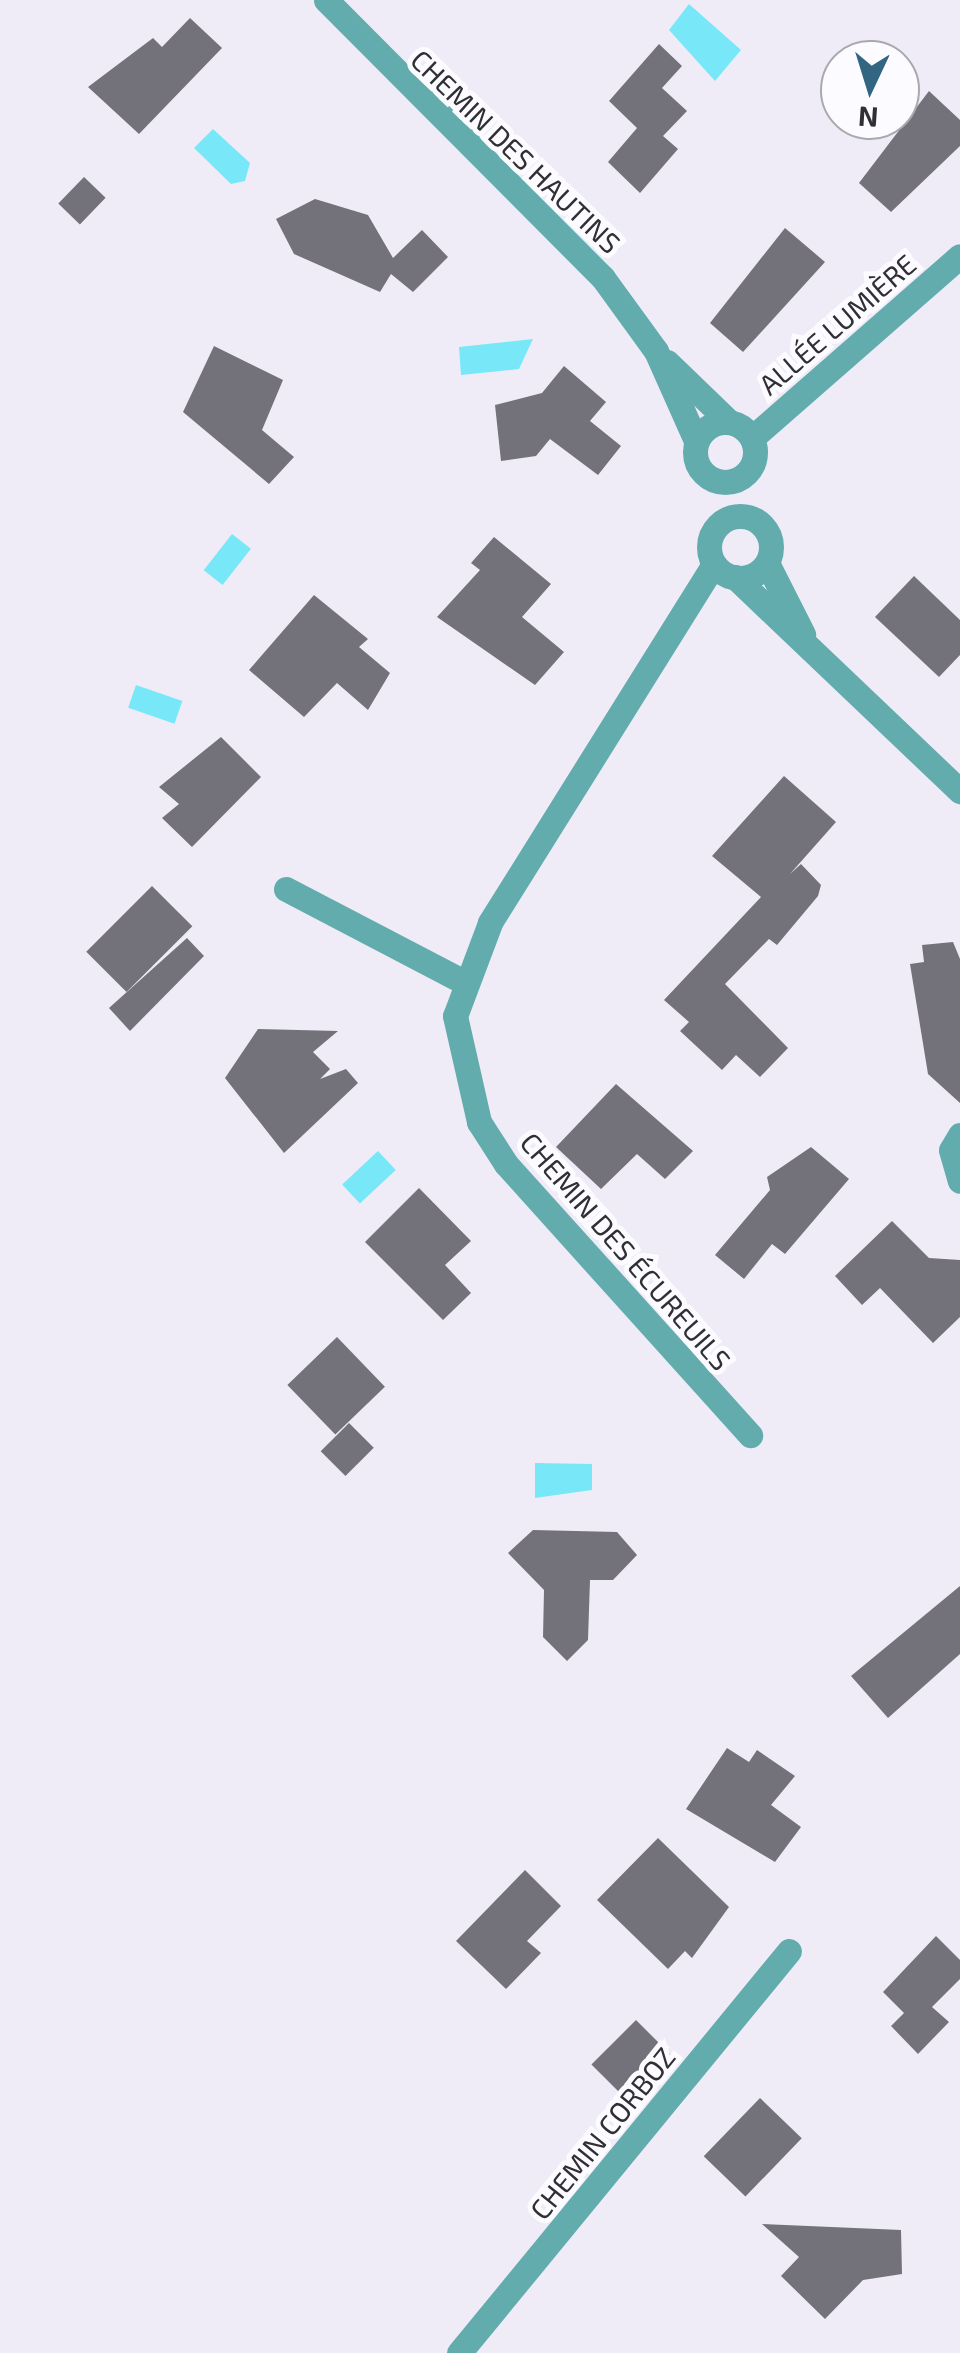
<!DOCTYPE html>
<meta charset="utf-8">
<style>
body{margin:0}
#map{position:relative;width:960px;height:2353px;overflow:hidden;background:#efecf7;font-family:"Exo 2",sans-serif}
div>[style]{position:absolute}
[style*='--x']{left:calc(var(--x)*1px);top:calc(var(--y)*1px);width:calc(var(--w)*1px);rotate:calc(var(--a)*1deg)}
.water>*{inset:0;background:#78e8f8;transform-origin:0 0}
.building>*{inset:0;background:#73717a;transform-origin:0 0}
.minor>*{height:25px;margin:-12.5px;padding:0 12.5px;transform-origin:12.5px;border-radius:12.5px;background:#62acad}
.minor>.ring{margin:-12.5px;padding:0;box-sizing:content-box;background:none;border:25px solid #62acad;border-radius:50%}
span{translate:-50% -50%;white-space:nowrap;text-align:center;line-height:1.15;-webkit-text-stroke:10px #fcfbff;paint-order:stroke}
.street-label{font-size:28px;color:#302f33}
.north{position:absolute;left:820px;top:40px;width:100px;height:100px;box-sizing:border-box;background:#fcfbff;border:2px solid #aaa9ad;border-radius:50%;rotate:184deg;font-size:28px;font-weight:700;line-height:40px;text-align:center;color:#302f33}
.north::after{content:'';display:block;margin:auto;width:35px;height:45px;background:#316582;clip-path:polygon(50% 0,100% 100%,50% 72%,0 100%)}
</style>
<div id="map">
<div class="water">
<div style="clip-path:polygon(689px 4px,741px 50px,715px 81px,669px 30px)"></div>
<div style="clip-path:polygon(213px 129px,250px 163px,245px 181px,231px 184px,194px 148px)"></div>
<div style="clip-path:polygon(533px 339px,519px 369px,461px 375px,459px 347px)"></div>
<div style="left:232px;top:534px;width:24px;height:46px;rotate:38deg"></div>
<div style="left:136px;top:685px;width:49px;height:24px;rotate:19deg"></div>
<div style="left:378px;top:1151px;width:26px;height:49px;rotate:47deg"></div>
<div style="clip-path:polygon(535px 1463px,592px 1464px,592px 1490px,535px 1498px)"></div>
</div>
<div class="building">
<div style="clip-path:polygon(190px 18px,222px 48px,139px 134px,88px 87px,153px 38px,162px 47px)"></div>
<div style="clip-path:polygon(659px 44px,682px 66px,662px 88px,687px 111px,663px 136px,678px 149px,640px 193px,608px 162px,637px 128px,609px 101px)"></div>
<div style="clip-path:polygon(929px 91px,960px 120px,960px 146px,891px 212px,859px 183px)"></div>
<div style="left:84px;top:177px;width:30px;height:37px;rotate:44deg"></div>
<div style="clip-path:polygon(315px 199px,368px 215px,393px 258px,422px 230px,448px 257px,413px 292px,391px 274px,380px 292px,294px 254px,276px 219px)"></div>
<div style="clip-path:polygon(785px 228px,825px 262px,743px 352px,710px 323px)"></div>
<div style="clip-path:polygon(214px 346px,283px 380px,262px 430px,294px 457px,269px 484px,183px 412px)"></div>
<div style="clip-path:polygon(564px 366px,606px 402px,590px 421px,621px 446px,598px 475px,550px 439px,536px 456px,501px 461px,495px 405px,542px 393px)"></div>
<div style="clip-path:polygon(494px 537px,551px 584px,522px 617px,564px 652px,535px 685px,437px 617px,480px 570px,471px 563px)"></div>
<div style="clip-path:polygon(914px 576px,960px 620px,960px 655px,939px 677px,875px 617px)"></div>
<div style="clip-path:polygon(314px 595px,368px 639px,359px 647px,390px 673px,368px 710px,337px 683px,304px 717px,249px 670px)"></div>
<div style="clip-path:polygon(221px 737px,261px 777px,192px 847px,162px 818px,179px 804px,159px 787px)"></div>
<div style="clip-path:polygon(784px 776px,836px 822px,790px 874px,801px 864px,821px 885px,818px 896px,777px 945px,769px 939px,725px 984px,788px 1048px,760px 1077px,736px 1055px,722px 1070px,680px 1031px,689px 1022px,664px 1000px,761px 897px,712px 856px)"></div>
<div style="left:152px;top:886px;width:57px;height:93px;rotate:45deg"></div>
<div style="clip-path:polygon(187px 938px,204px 956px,130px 1031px,109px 1008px)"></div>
<div style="clip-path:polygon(953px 942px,960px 959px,960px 1103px,928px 1074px,910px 964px,924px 962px,922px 945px)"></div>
<div style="clip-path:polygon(258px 1029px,338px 1031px,313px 1052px,330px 1069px,320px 1079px,346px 1069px,358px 1083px,284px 1153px,225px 1078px)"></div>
<div style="clip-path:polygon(616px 1084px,693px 1151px,665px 1179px,637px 1154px,601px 1189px,556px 1147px)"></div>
<div style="clip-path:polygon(811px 1147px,849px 1179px,785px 1254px,772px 1244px,744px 1279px,715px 1255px,770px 1190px,767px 1177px)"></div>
<div style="clip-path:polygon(419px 1188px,471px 1241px,445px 1265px,471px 1293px,443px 1320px,365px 1242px)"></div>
<div style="clip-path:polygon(892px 1221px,929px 1258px,960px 1260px,960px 1317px,933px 1343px,880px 1288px,862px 1305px,835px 1276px)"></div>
<div style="left:337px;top:1337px;width:69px;height:69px;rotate:46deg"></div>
<div style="left:349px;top:1423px;width:35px;height:40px;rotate:45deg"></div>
<div style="clip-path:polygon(533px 1530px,617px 1532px,637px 1555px,613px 1580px,590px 1580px,588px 1640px,567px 1661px,543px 1637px,544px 1590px,508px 1553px)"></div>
<div style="clip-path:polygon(960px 1586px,960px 1654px,888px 1718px,851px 1676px)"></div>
<div style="clip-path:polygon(727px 1748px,749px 1762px,757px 1750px,795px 1776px,771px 1805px,801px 1827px,775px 1862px,686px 1809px)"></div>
<div style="clip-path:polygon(658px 1838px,729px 1907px,692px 1958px,685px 1951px,668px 1969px,597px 1900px)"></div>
<div style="clip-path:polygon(525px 1870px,561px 1906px,527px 1941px,541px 1953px,506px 1989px,456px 1941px)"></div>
<div style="clip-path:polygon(936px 1936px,960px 1960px,960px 1979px,932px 2007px,949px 2022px,918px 2054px,891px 2026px,904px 2013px,883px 1992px)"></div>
<div style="left:636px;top:2020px;width:51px;height:63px;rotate:45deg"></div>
<div style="left:760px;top:2098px;width:58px;height:81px;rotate:44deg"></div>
<div style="clip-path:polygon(762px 2224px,901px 2230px,902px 2274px,863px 2280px,825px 2319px,781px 2276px,799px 2257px)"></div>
</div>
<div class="minor">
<div style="--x:326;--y:0;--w:392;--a:45.1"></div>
<div style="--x:603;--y:278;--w:90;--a:54"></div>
<div style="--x:656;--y:351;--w:98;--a:66"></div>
<div style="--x:667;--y:362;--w:85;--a:44"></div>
<div class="ring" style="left:695px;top:422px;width:35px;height:35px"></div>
<div style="--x:752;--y:438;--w:276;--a:-41.2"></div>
<div class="ring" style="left:709px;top:516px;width:37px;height:37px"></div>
<div style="--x:767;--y:563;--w:80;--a:63.1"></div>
<div style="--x:714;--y:564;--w:423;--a:122"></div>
<div style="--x:490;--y:923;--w:99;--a:110.6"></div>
<div style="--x:455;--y:1016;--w:109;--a:77.2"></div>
<div style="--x:479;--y:1122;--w:50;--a:57.3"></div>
<div style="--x:506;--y:1164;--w:365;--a:48"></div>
<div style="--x:735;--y:577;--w:311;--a:43.6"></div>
<div style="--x:286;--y:889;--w:199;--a:27.6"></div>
<div style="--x:960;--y:1135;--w:17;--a:121"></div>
<div style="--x:951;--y:1150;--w:32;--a:74"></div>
<div style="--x:459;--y:2353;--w:520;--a:-50.62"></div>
</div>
<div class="street-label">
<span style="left:516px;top:151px;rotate:44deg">CHEMIN DES HAUTINS</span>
<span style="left:837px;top:324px;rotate:-41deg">ALLÉE LUMIÈRE</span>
<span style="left:626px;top:1251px;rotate:49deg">CHEMIN DES ÉCUREUILS</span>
<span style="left:602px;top:2133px;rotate:-51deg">CHEMIN CORBOZ</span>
</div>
<div class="north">N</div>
</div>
